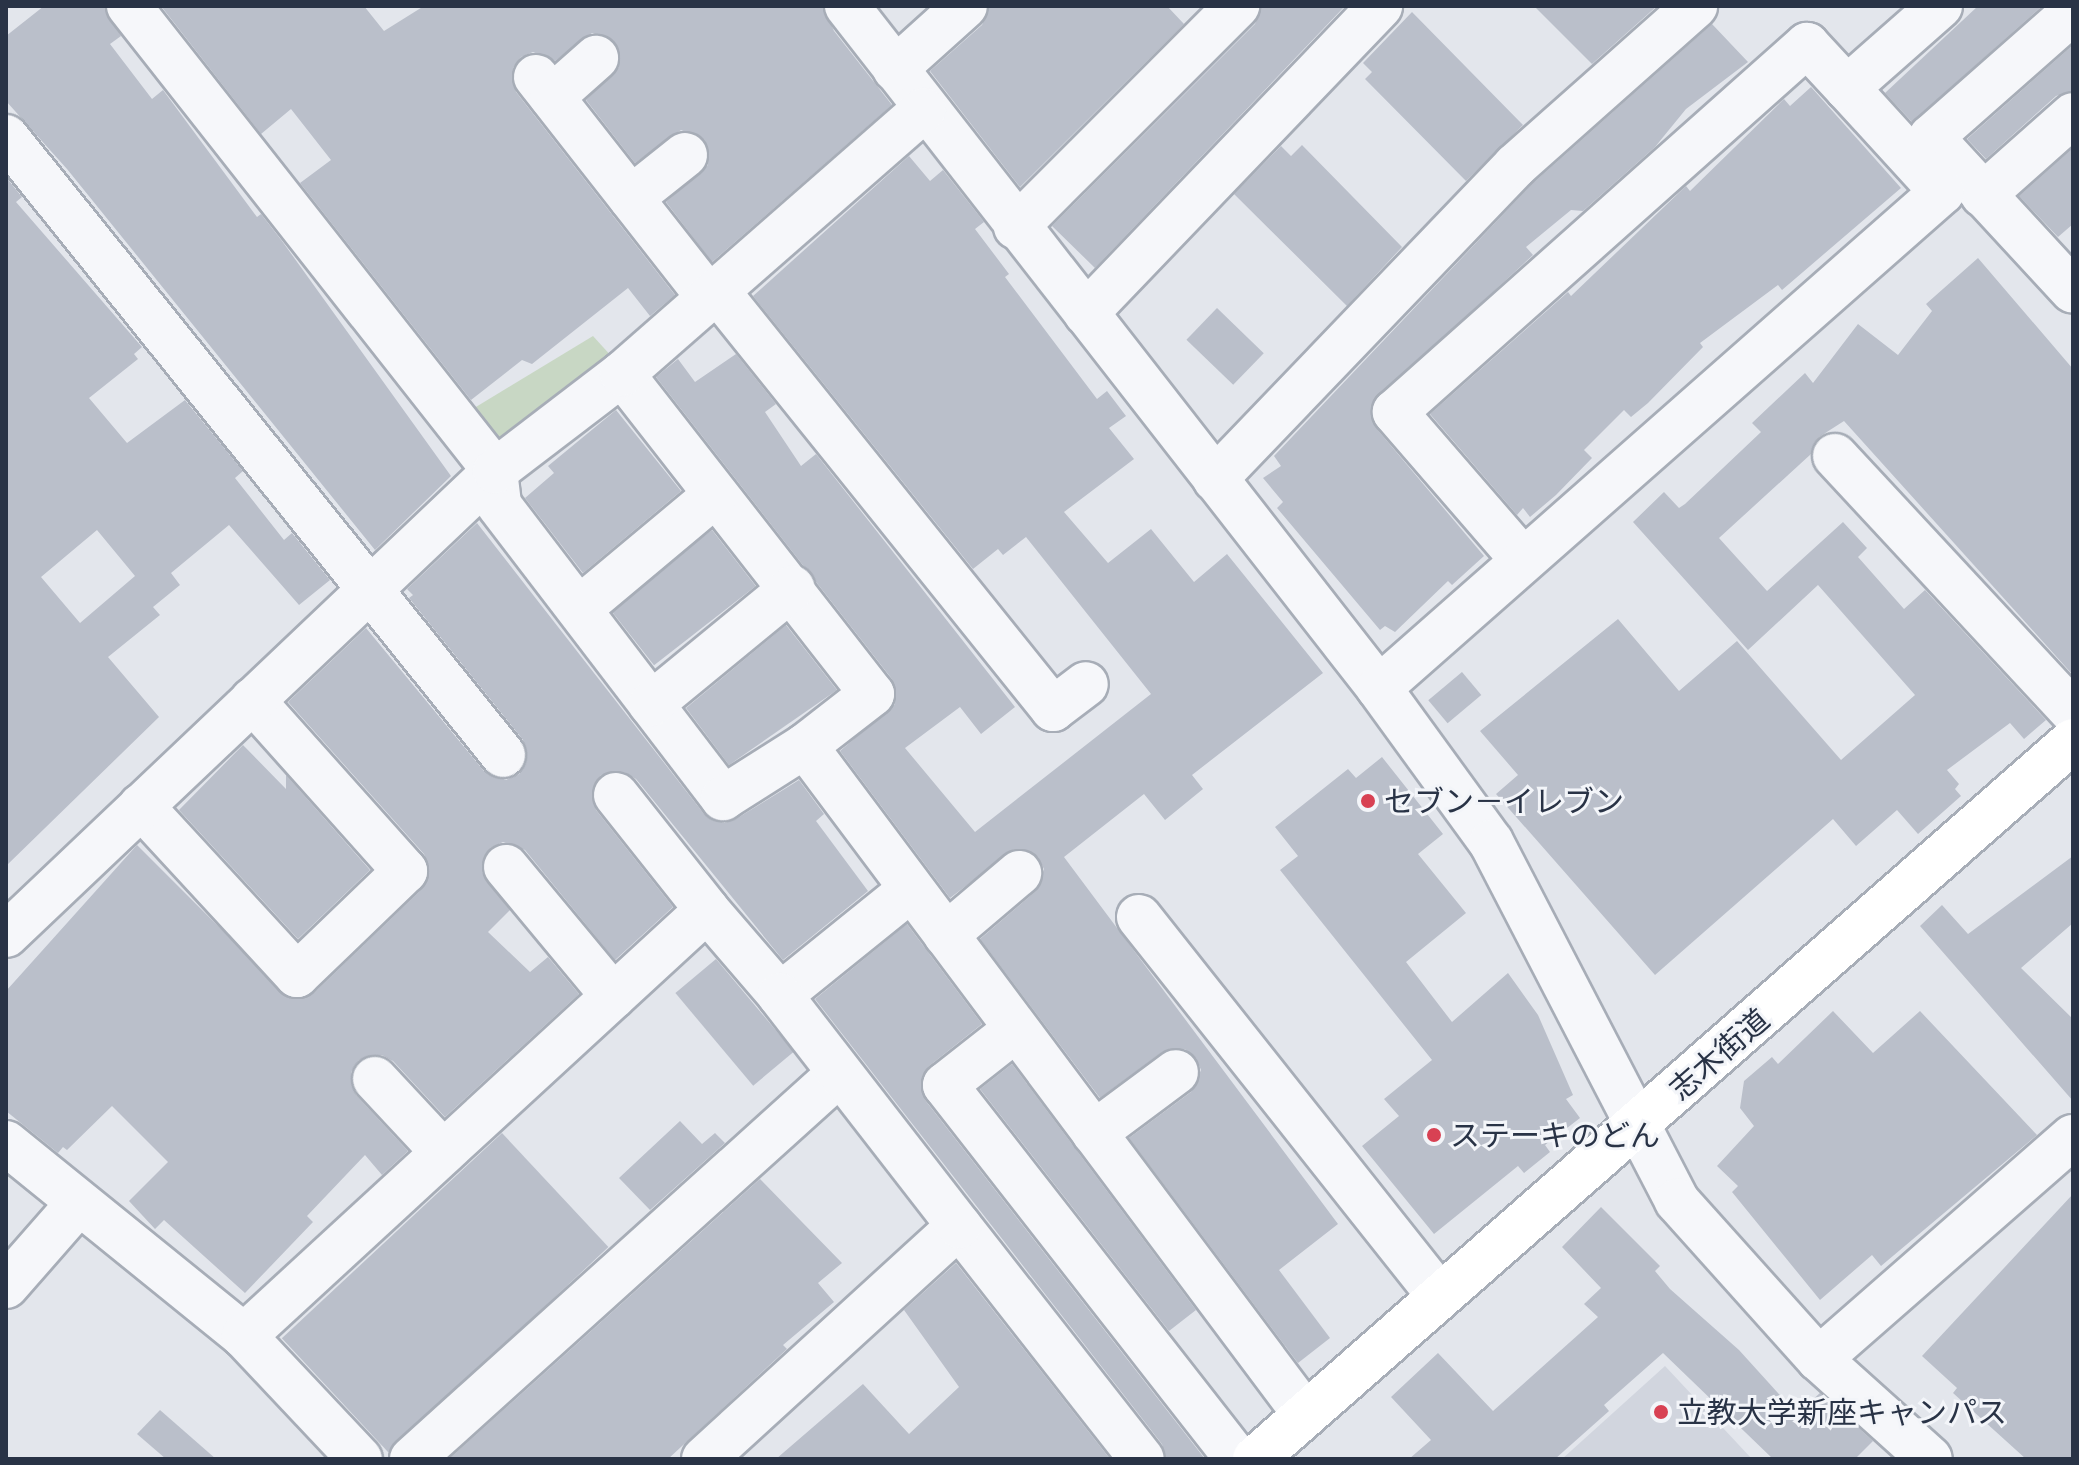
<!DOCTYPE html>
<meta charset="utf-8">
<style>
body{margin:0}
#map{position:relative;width:2079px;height:1465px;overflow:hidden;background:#e3e6ec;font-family:"PT Sans Narrow","Noto Sans JP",sans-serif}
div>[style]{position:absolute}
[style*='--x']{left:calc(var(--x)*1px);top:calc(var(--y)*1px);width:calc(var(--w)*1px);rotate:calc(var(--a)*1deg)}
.built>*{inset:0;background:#d1d5de}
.green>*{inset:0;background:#c8d7c4}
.building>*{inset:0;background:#babfca;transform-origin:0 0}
.roads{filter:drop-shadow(2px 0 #a7adb7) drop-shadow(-2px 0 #a7adb7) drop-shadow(0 2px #a7adb7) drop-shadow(0 -2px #a7adb7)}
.minor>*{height:44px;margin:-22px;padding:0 22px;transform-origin:22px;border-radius:22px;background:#f6f7fa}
.major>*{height:44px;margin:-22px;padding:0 22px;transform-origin:22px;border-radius:22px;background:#fff}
.dots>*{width:22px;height:22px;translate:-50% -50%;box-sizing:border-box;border:4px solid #f3f5f9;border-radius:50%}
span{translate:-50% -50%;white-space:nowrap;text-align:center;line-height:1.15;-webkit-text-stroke:6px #f3f5f9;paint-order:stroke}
.poi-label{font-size:30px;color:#293346}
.left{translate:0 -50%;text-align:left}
.street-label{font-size:30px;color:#293346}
.frame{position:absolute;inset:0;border:8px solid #293346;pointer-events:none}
</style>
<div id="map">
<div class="built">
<div style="clip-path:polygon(1665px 1366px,1752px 1459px,1562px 1459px)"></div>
</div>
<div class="green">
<div style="clip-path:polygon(593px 336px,613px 358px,513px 441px,483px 436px,466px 413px)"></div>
</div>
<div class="building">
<div style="clip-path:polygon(44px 6px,105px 6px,121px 36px,110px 44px,152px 99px,163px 90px,257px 217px,261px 214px,282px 241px,451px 476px,375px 550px,67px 169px,6px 101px,6px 36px)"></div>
<div style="clip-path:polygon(161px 6px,364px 6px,384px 31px,424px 6px,823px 6px,834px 31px,892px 105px,712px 262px,666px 202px,708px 165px,705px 140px,681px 130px,635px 163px,586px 100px,619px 67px,614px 41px,592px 33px,555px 61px,533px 52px,521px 57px,513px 68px,516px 92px,675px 295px,650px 316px,628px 288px,532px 364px,522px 360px,471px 400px,300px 183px,331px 160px,291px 109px,261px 134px)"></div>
<div style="clip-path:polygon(989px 6px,1167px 6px,1184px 24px,1020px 187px,930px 71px,982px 25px)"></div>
<div style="clip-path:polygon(1261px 6px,1345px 6px,1095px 268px,1052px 226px,1255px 24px)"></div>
<div style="clip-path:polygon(1534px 6px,1657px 6px,1592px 64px)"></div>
<div style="clip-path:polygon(1978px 6px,2042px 6px,1912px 122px,1885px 93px)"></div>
<div style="clip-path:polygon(1412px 12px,1523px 125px,1466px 181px,1365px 79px,1372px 72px,1363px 63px)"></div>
<div style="clip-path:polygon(1712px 24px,1748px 62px,1686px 109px,1655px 147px,1583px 211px,1571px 210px,1526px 247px,1533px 255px,1372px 403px,1376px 428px,1484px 556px,1452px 585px,1448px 581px,1395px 632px,1385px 626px,1380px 630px,1277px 508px,1283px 502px,1263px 478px,1281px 466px,1274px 456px,1532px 184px)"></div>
<div style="clip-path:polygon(2073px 45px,2073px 91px,2056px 96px,1986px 159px,1967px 139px)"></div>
<div style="clip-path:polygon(1811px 87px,1901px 188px,1782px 290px,1778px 285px,1700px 343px,1703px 347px,1648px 403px,1631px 417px,1624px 410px,1584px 450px,1592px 458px,1556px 495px,1530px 517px,1523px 508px,1517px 515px,1430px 414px,1568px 292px,1571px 296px,1686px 186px,1690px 191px,1784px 99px,1790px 106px)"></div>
<div style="clip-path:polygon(1302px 145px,1402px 247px,1347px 306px,1234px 194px,1281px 146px,1291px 156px)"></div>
<div style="clip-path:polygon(2073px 148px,2073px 224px,2058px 237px,2019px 196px)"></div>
<div style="clip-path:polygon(909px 156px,930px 181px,943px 170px,984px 222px,975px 229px,1009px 274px,1005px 277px,1097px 399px,1107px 391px,1126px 416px,1109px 428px,1134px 459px,1064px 512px,1108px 563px,1151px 529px,1194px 582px,1227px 554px,1323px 673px,1192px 775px,1203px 789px,1165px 820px,1144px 794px,1064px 857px,1338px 1224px,1279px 1270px,1330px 1338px,1298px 1363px,1129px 1138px,1191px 1092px,1201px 1070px,1196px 1058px,1185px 1049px,1162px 1052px,1100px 1098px,980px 939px,1036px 891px,1044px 869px,1038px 857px,1014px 849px,950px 898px,840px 751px,895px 704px,892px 679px,656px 377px,678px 359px,695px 382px,736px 354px,776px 404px,765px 412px,801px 466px,816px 454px,1015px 707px,981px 734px,960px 707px,905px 748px,975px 832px,1151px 694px,1026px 537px,1003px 555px,998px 549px,973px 569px,753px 296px)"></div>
<div style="clip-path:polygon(evenodd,6px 177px,22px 197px,16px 202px,142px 347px,134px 354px,138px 359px,89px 398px,127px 443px,185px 400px,243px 471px,235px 478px,284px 540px,292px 533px,330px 580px,299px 605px,229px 525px,171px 573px,180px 585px,153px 607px,160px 615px,108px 657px,159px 717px,6px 866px,6px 177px,97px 530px,135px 576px,80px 623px,41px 577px,97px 530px)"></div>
<div style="clip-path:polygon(1978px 258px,2073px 369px,2073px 675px,1844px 421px,1819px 437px,1811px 454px,1719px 538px,1767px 591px,1843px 522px,1867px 548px,1858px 557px,1904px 609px,1925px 590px,2046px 720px,2024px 739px,2010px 723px,1947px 770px,1959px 784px,1955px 789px,1961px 796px,1918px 834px,1897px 810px,1856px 846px,1833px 819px,1655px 975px,1496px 794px,1518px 775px,1480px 731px,1618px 619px,1679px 691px,1737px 641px,1841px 760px,1915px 695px,1818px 585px,1748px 650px,1633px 522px,1664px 492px,1679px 508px,1685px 504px,1761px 432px,1752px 423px,1805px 373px,1813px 383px,1858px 324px,1898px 355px,1932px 311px,1926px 304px)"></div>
<div style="left:1217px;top:308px;width:65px;height:44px;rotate:44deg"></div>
<div style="clip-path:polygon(616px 410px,681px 491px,583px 573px,525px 498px,554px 473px,548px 466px)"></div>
<div style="clip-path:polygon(477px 523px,704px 814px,724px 823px,736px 819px,799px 780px,824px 814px,816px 821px,868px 891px,783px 960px,636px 779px,624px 772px,601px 775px,593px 787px,596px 810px,673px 907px,615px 960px,525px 850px,503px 842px,490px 848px,482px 872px,510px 910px,488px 932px,530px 972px,548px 957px,579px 994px,445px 1117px,393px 1061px,382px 1055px,359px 1060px,351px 1072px,356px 1095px,408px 1151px,382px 1175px,365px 1155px,307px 1216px,313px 1222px,245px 1293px,164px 1220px,155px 1229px,129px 1201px,168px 1162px,112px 1106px,67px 1150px,63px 1147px,58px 1153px,6px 1111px,6px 991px,137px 845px,291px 999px,314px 993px,422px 889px,429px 866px,424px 854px,288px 702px,366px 628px,484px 771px,506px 780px,519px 774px,526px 763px,523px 740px,409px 598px,413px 595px,407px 589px)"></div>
<div style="left:712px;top:530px;width:71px;height:129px;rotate:52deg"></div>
<div style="clip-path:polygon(786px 625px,837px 690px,729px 765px,686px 708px)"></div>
<div style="left:1462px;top:672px;width:30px;height:44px;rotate:50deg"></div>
<div style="clip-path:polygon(243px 745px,286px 789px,286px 775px,370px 870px,298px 939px,179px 810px)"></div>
<div style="clip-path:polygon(1382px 757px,1443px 834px,1418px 854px,1466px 913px,1406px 962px,1452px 1022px,1508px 973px,1538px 1015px,1573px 1095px,1566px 1099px,1580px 1118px,1545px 1145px,1550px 1152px,1524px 1173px,1518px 1166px,1434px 1234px,1362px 1146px,1399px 1116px,1384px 1099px,1432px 1060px,1280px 870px,1298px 856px,1275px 827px,1348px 769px,1356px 778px)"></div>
<div style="clip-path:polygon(2073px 856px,2073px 923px,2021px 968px,2073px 1019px,2073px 1101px,1920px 926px,1942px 905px,1968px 934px)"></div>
<div style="clip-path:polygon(907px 924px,982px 1024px,929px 1066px,922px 1076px,925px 1100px,1205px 1459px,1166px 1459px,1162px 1444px,815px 999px)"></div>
<div style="left:716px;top:959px;width:121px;height:53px;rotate:50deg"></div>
<div style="clip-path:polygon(1833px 1011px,1873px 1053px,1920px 1011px,2037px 1135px,1881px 1266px,1872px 1255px,1820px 1300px,1732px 1192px,1738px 1186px,1717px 1166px,1754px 1126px,1740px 1108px,1744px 1081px,1772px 1057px,1778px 1064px)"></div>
<div style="clip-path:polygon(1012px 1064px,1196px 1310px,1169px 1331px,980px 1089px)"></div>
<div style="clip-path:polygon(680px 1121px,702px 1144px,715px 1133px,725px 1143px,650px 1210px,619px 1178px)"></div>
<div style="left:502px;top:1133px;width:156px;height:301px;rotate:47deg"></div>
<div style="clip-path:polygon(760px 1179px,842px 1263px,818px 1283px,834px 1302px,783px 1345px,787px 1349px,668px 1459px,449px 1459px)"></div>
<div style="clip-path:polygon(2073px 1194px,2073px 1459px,2026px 1459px,1953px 1393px,1957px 1388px,1922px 1356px)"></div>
<div style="clip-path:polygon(1601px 1207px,1660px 1266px,1655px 1271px,1670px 1289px,1739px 1350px,1797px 1414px,1820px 1393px,1873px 1441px,1855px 1459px,1773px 1459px,1663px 1353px,1604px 1405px,1609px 1411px,1555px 1459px,1409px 1459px,1431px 1440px,1391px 1397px,1438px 1353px,1493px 1411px,1598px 1317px,1584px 1304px,1601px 1288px,1562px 1247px)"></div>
<div style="clip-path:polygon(956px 1263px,1110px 1459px,776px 1459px,863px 1384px,909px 1434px,959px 1387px,904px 1310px)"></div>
<div style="clip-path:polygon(160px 1410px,216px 1459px,166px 1459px,137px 1434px)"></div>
</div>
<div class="roads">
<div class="minor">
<div style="--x:129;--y:6;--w:592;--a:51.79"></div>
<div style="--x:495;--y:471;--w:34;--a:83"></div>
<div style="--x:499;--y:505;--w:369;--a:52.6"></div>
<div style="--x:723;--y:798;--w:97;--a:-32.4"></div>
<div style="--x:847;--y:6;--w:865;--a:52.04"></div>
<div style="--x:1379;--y:688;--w:190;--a:54"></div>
<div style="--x:1491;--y:842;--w:404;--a:62.6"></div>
<div style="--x:1677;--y:1201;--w:212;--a:48.1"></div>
<div style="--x:1819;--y:1359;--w:149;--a:42"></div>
<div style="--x:2073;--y:12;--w:189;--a:138.6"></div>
<div style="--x:1931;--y:137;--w:209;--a:47.3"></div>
<div style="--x:895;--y:69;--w:94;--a:-42"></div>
<div style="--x:536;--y:77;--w:282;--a:51.9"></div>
<div style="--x:552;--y:97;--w:59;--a:-41.6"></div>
<div style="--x:6;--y:137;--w:793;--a:51.19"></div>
<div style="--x:1983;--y:195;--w:120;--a:-41.6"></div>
<div style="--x:631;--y:198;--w:69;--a:-38.5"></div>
<div style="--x:1016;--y:227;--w:313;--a:-45"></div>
<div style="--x:718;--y:292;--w:535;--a:51.22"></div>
<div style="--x:1053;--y:709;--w:41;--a:-37.1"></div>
<div style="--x:1086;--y:313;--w:425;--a:-46.2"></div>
<div style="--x:622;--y:374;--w:406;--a:52"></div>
<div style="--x:872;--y:694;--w:85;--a:142.2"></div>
<div style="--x:805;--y:746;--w:834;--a:53.19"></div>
<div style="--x:1835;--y:456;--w:350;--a:47.1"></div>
<div style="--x:1215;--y:479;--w:434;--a:-46.2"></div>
<div style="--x:1515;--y:166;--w:241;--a:-41.6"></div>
<div style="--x:1523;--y:560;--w:196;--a:-130.9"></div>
<div style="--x:1395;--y:412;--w:552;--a:-41.69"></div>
<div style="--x:1807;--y:45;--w:59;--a:47.1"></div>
<div style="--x:580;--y:608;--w:176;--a:-39.9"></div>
<div style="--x:1379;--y:688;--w:750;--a:-41.38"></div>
<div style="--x:1942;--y:192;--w:141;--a:-132.4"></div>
<div style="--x:1847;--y:88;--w:124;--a:-41.4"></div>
<div style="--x:651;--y:704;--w:183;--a:-39.4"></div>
<div style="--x:616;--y:795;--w:147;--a:51.6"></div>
<div style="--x:141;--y:806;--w:230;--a:47.3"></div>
<div style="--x:297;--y:975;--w:150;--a:-43.9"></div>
<div style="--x:405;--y:871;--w:229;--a:-131.8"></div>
<div style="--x:506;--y:867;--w:168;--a:50.3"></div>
<div style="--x:1139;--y:917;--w:481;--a:51.6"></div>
<div style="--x:6;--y:935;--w:674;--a:-43.5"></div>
<div style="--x:495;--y:471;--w:160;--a:-37.4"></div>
<div style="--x:622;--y:374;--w:401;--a:-41.2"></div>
<div style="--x:946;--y:935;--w:96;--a:-40.3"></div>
<div style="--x:1015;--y:1030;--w:89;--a:141.8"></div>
<div style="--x:945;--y:1085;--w:474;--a:52"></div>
<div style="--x:375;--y:1079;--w:100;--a:47"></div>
<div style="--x:1094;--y:1133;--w:102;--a:-36.6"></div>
<div style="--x:6;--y:1143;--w:306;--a:39"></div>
<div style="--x:244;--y:1336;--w:169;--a:46.7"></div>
<div style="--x:959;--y:1226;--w:296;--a:51.9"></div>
<div style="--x:6;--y:1286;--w:108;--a:-48.8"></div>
<div style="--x:244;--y:1336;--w:629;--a:-42.62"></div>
<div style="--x:707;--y:910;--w:112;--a:49.3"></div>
<div style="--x:780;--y:995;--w:167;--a:-38.9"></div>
<div style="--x:1819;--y:1359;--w:337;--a:-41.2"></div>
<div style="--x:412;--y:1459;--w:575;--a:-42.04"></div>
<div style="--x:704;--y:1459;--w:345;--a:-42.4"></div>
<div style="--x:959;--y:1226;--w:292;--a:-127.8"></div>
</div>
<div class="major">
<div style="--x:1255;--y:1459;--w:1088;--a:-41.28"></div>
</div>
</div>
<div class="dots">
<div style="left:1368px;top:801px;background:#d84153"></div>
<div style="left:1434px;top:1135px;background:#d84153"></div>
<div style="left:1661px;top:1412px;background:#d84153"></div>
</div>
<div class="poi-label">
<span class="left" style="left:1384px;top:801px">セブン－イレブン</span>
<span class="left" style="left:1450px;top:1135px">ステーキのどん</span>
<span class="left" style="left:1677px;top:1412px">立教大学新座キャンパス</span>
</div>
<div class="street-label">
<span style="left:1719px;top:1054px;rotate:-41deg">志木街道</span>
</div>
<div class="frame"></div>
</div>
